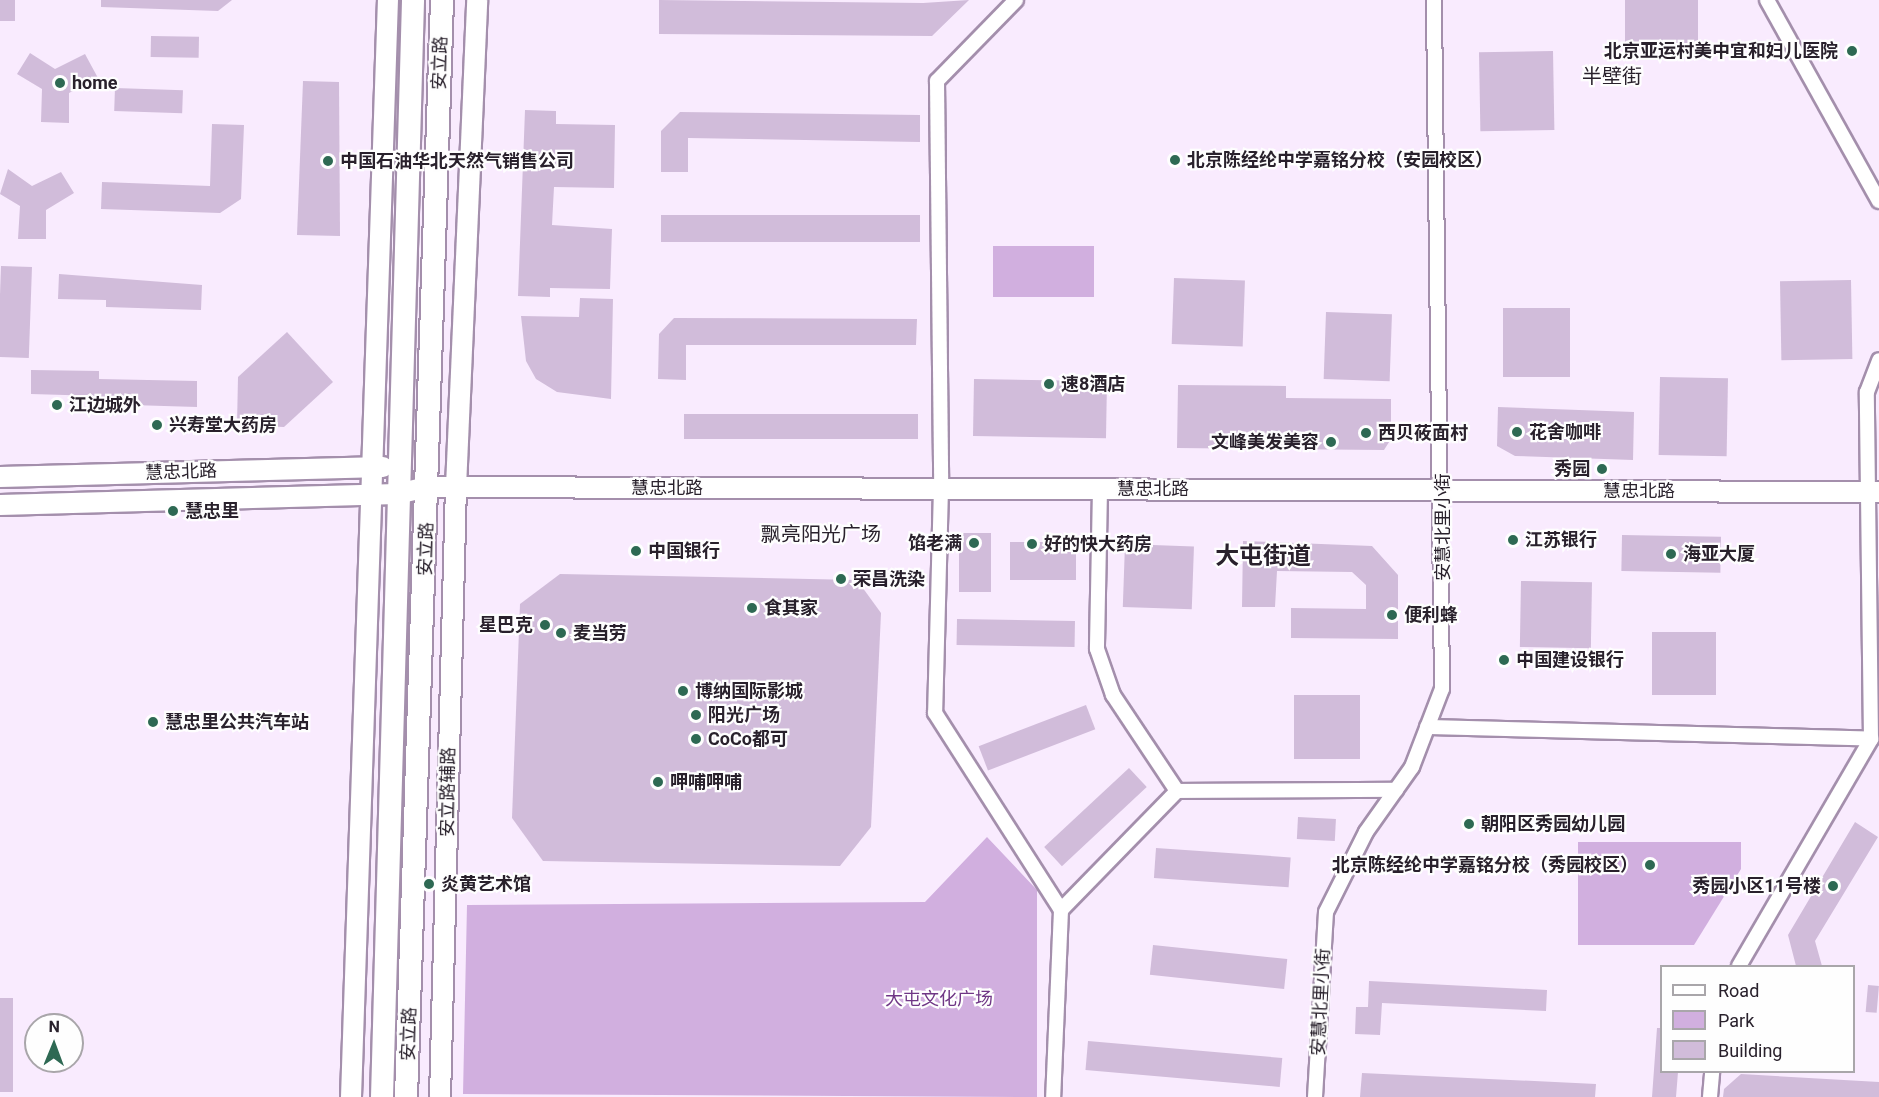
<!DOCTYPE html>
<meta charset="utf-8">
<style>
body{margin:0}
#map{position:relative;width:1879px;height:1097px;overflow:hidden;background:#f9ebfe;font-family:Roboto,"Noto Sans SC",sans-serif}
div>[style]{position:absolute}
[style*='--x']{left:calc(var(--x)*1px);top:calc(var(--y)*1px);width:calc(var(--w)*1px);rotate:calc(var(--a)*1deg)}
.green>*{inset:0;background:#d1afdf;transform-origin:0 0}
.building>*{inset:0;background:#d1bcda;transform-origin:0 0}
.roads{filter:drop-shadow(2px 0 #a48fac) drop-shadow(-2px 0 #a48fac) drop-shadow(0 2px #a48fac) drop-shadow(0 -2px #a48fac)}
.street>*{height:14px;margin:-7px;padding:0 7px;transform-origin:7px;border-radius:7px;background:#fff}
.secondary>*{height:20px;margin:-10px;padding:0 10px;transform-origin:10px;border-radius:10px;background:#fff}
.primary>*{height:22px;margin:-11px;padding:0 11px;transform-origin:11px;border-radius:11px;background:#fff}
.dots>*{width:16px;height:16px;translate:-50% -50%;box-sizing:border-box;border:3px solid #fefefe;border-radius:50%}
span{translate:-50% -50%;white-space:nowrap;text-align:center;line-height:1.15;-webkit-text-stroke:4.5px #fefefe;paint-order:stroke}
.poi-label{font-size:18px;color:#29212c;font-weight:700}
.right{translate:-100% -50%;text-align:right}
.left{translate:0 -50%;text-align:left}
.street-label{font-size:18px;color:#29212c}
.park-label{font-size:18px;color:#6f3685}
.neighbourhood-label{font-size:20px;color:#29212c}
.district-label{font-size:24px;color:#29212c;font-weight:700}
.legend{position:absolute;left:1660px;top:965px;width:195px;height:108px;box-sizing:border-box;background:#fefefe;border:2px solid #a9a6aa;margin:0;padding:8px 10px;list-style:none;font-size:18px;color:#29212c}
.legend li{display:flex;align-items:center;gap:12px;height:30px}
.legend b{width:30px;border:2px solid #a9a6aa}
.north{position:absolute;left:24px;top:1013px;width:60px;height:60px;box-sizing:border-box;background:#fefefe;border:2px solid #a9a6aa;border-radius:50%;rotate:1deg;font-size:16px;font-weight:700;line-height:24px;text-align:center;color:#29212c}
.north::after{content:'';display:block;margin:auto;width:21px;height:27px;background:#2e6953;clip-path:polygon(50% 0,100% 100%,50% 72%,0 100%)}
</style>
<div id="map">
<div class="green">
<div style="left:993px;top:246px;width:101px;height:51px"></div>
<div style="clip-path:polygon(987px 837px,1037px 890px,1037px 1097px,463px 1094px,467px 905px,925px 902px)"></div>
<div style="clip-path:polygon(1578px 842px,1741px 842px,1741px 869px,1694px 945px,1578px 945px)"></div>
</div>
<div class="building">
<div style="left:0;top:0;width:15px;height:21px"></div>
<div style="clip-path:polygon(101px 0,232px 0,218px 11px,101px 7px)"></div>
<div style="clip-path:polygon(659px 0,923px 3px,969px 0,932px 36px,659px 34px)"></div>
<div style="left:1625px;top:0;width:73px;height:50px"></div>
<div style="left:151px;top:36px;width:48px;height:21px;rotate:1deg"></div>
<div style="left:1553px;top:51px;width:79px;height:74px;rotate:89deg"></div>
<div style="clip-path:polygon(30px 53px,55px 69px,85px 54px,98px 78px,69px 93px,69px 123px,41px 122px,42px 89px,17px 74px)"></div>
<div style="clip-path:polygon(303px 81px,339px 82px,340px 236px,297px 235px)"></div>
<div style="left:115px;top:88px;width:68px;height:23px;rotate:2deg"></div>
<div style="clip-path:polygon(525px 110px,556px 111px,556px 124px,615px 125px,614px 188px,554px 187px,552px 225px,612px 229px,610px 289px,550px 288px,550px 297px,518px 296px)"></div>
<div style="clip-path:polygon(680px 112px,920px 115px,920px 142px,688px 138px,688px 172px,661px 172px,661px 131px)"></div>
<div style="clip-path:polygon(212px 124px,244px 125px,241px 199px,220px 213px,101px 209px,102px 182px,210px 186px)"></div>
<div style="clip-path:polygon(8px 169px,32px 186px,61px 172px,74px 193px,46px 210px,46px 239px,18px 239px,20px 206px,0 194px)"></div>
<div style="left:661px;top:215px;width:259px;height:27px"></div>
<div style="left:1px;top:266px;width:31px;height:91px;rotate:2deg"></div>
<div style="clip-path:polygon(59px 274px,202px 285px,201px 310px,106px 307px,106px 300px,58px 299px)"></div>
<div style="left:1174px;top:278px;width:71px;height:66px;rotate:2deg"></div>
<div style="left:1851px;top:280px;width:79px;height:71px;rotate:89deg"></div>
<div style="clip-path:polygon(580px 298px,613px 299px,611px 399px,557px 392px,536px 379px,526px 361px,521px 316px,579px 317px)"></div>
<div style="left:1503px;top:308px;width:67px;height:69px"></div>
<div style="left:1326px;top:312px;width:66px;height:67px;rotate:2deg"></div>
<div style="clip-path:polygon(674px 318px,917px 319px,916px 345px,686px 345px,686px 380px,658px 379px,659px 334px)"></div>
<div style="clip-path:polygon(287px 332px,333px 382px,284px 427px,237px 425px,238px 377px)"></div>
<div style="clip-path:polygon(31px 370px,99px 371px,99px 379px,197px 381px,197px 407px,99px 404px,99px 396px,31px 394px)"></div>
<div style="left:1660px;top:377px;width:68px;height:78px;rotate:1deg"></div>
<div style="left:974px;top:379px;width:133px;height:57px;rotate:1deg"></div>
<div style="clip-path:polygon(1178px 385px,1286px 386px,1286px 398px,1391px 399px,1391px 439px,1384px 450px,1177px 448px)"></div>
<div style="clip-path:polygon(1498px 407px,1634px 412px,1633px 460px,1515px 456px,1497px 446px)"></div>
<div style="left:684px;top:414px;width:234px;height:25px"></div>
<div style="left:959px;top:533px;width:32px;height:59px"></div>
<div style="left:1622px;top:535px;width:99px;height:36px;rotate:1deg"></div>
<div style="clip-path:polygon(1243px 541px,1372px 546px,1398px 575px,1398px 639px,1291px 638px,1291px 608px,1366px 609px,1366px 585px,1352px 572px,1277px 571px,1275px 607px,1242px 607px)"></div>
<div style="left:1010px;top:542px;width:66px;height:38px"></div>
<div style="left:1125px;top:544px;width:69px;height:63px;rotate:2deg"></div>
<div style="clip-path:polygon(560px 574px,857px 580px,881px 613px,871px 827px,840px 866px,543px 861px,512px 818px,520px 604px)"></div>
<div style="left:1521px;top:581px;width:71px;height:66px;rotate:1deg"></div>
<div style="left:957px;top:619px;width:118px;height:26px;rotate:1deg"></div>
<div style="left:1652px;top:632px;width:64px;height:63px"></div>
<div style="left:1294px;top:695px;width:66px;height:64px"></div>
<div style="left:1086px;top:705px;width:26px;height:115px;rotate:69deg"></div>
<div style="left:1129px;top:768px;width:26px;height:116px;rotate:47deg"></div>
<div style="left:1298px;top:817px;width:38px;height:22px;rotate:3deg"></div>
<div style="clip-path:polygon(1855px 822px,1878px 837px,1815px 941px,1822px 966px,1796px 966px,1788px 935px)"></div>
<div style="left:1156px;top:848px;width:135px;height:30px;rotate:4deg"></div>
<div style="left:1153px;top:945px;width:135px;height:30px;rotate:6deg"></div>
<div style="clip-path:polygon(1369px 981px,1547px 990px,1546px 1011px,1382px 1003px,1380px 1035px,1355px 1034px,1356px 1007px,1368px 1007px)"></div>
<div style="left:1868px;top:985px;width:11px;height:27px;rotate:5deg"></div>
<div style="left:0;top:998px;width:13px;height:94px"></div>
<div style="clip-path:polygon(1657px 1028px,1662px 1028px,1662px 1072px,1678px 1072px,1676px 1097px,1652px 1097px)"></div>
<div style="left:1088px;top:1041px;width:195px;height:29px;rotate:5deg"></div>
<div style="clip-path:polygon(1362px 1073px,1596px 1084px,1595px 1097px,1360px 1097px)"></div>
<div style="clip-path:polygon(1741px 1074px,1879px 1082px,1879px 1097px,1723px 1097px,1724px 1089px)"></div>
</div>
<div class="roads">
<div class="street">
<div style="--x:1016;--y:0;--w:113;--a:134.3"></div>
<div style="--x:937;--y:81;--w:407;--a:89.4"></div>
<div style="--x:941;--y:488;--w:225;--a:91.5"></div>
<div style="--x:935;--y:713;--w:234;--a:57.4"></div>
<div style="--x:1061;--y:910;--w:187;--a:92.4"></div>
<div style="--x:1767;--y:0;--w:230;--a:60.9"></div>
<div style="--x:1100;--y:489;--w:160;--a:91.1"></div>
<div style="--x:1097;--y:649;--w:49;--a:70.8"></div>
<div style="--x:1113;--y:695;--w:115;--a:56.3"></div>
<div style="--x:1177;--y:791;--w:219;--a:-0.3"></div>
<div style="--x:1427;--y:727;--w:444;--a:1.5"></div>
<div style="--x:1061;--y:910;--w:166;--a:-45.7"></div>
<div style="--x:1739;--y:966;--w:263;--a:-59.8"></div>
<div style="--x:1871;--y:739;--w:347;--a:-90.7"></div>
<div style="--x:1867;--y:392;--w:34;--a:-69"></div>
<div style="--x:1315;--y:1097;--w:185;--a:-86.6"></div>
<div style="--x:1326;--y:912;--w:89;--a:-63.4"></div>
<div style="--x:1366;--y:832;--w:80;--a:-54.7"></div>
<div style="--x:1412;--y:767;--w:84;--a:-69"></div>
<div style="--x:1442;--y:689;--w:689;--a:-90.67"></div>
<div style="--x:1710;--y:1097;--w:25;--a:-85"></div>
</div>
<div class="secondary">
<div style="--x:0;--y:477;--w:383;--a:-1.5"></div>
<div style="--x:0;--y:505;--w:397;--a:-1.6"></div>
<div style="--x:397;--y:494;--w:32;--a:-13"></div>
<div style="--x:428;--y:487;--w:1451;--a:0.2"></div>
<div style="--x:351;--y:1097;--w:1098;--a:-88.07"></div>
<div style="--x:440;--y:1097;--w:610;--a:-88.5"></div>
<div style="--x:456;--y:487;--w:487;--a:-87.5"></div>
</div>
<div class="primary">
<div style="--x:382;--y:1097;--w:1097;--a:-88.38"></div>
<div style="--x:406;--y:1097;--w:1098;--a:-88.12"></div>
</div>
</div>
<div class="dots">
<div style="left:1852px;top:51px;background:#2e6953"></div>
<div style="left:60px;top:83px;background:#2e6953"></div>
<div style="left:1175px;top:160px;background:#2e6953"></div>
<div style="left:328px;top:161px;background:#2e6953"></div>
<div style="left:1049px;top:384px;background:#2e6953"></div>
<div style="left:57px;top:405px;background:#2e6953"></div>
<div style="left:157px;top:425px;background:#2e6953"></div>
<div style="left:1517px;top:432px;background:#2e6953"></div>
<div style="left:1366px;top:433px;background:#2e6953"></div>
<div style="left:1331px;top:442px;background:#2e6953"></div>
<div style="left:1602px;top:469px;background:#2e6953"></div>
<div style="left:173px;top:511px;background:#2e6953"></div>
<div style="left:1513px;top:540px;background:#2e6953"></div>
<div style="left:974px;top:543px;background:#2e6953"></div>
<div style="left:1032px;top:544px;background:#2e6953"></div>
<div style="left:636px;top:551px;background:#2e6953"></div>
<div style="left:1671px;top:554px;background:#2e6953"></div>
<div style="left:841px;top:579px;background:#2e6953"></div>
<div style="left:752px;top:608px;background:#2e6953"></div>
<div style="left:1392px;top:615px;background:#2e6953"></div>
<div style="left:545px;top:625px;background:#2e6953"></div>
<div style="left:561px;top:633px;background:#2e6953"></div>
<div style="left:1504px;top:660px;background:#2e6953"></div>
<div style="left:683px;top:691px;background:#2e6953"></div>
<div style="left:696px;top:715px;background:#2e6953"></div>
<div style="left:153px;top:722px;background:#2e6953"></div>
<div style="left:696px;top:739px;background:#2e6953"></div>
<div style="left:658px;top:782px;background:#2e6953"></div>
<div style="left:1469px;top:824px;background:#2e6953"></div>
<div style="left:1650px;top:865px;background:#2e6953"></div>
<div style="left:429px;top:884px;background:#2e6953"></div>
<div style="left:1833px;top:886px;background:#2e6953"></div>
</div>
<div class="poi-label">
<span class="right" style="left:1838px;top:51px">北京亚运村美中宜和妇儿医院</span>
<span class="left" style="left:72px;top:83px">home</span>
<span class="left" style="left:1187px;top:160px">北京陈经纶中学嘉铭分校（安园校区）</span>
<span class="left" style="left:340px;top:161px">中国石油华北天然气销售公司</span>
<span class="left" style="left:1061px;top:384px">速8酒店</span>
<span class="left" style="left:69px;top:405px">江边城外</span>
<span class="left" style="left:169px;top:425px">兴寿堂大药房</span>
<span class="left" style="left:1529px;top:432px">花舍咖啡</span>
<span class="left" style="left:1378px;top:433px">西贝莜面村</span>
<span class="right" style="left:1319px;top:442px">文峰美发美容</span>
<span class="right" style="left:1590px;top:469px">秀园</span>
<span class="left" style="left:185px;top:511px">慧忠里</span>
<span class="left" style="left:1525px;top:540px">江苏银行</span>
<span class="right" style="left:962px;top:543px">馅老满</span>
<span class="left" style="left:1044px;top:544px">好的快大药房</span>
<span class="left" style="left:648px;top:551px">中国银行</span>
<span class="left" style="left:1683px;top:554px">海亚大厦</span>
<span class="left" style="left:853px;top:579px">荣昌洗染</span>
<span class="left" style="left:764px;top:608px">食其家</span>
<span class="left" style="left:1404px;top:615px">便利蜂</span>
<span class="right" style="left:533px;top:625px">星巴克</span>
<span class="left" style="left:573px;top:633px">麦当劳</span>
<span class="left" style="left:1516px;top:660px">中国建设银行</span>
<span class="left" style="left:695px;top:691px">博纳国际影城</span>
<span class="left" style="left:708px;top:715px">阳光广场</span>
<span class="left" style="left:165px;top:722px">慧忠里公共汽车站</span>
<span class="left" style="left:708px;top:739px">CoCo都可</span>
<span class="left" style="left:670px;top:782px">呷哺呷哺</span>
<span class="left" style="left:1481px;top:824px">朝阳区秀园幼儿园</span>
<span class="right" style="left:1638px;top:865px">北京陈经纶中学嘉铭分校（秀园校区）</span>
<span class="left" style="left:441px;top:884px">炎黄艺术馆</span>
<span class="right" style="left:1821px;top:886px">秀园小区11号楼</span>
</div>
<div class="street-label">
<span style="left:440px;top:63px;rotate:-88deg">安立路</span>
<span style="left:181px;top:472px;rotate:-2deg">慧忠北路</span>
<span style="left:667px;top:488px">慧忠北路</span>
<span style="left:1153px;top:489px">慧忠北路</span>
<span style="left:1639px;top:491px">慧忠北路</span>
<span style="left:1443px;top:527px;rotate:-90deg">安慧北里小街</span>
<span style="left:426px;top:549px;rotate:-88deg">安立路</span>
<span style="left:448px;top:792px;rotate:-89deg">安立路辅路</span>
<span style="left:1321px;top:1002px;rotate:-87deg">安慧北里小街</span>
<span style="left:409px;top:1034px;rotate:-88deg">安立路</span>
</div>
<div class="park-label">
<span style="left:939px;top:999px">大屯文化广场</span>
</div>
<div class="neighbourhood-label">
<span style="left:1612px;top:76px">半壁街</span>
<span style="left:821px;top:534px">飘亮阳光广场</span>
</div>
<div class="district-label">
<span style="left:1263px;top:557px">大屯街道</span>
</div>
<ul class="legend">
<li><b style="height:8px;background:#fff"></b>Road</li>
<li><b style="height:16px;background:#d1afdf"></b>Park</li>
<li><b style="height:16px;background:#d1bcda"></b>Building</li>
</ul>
<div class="north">N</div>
</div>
